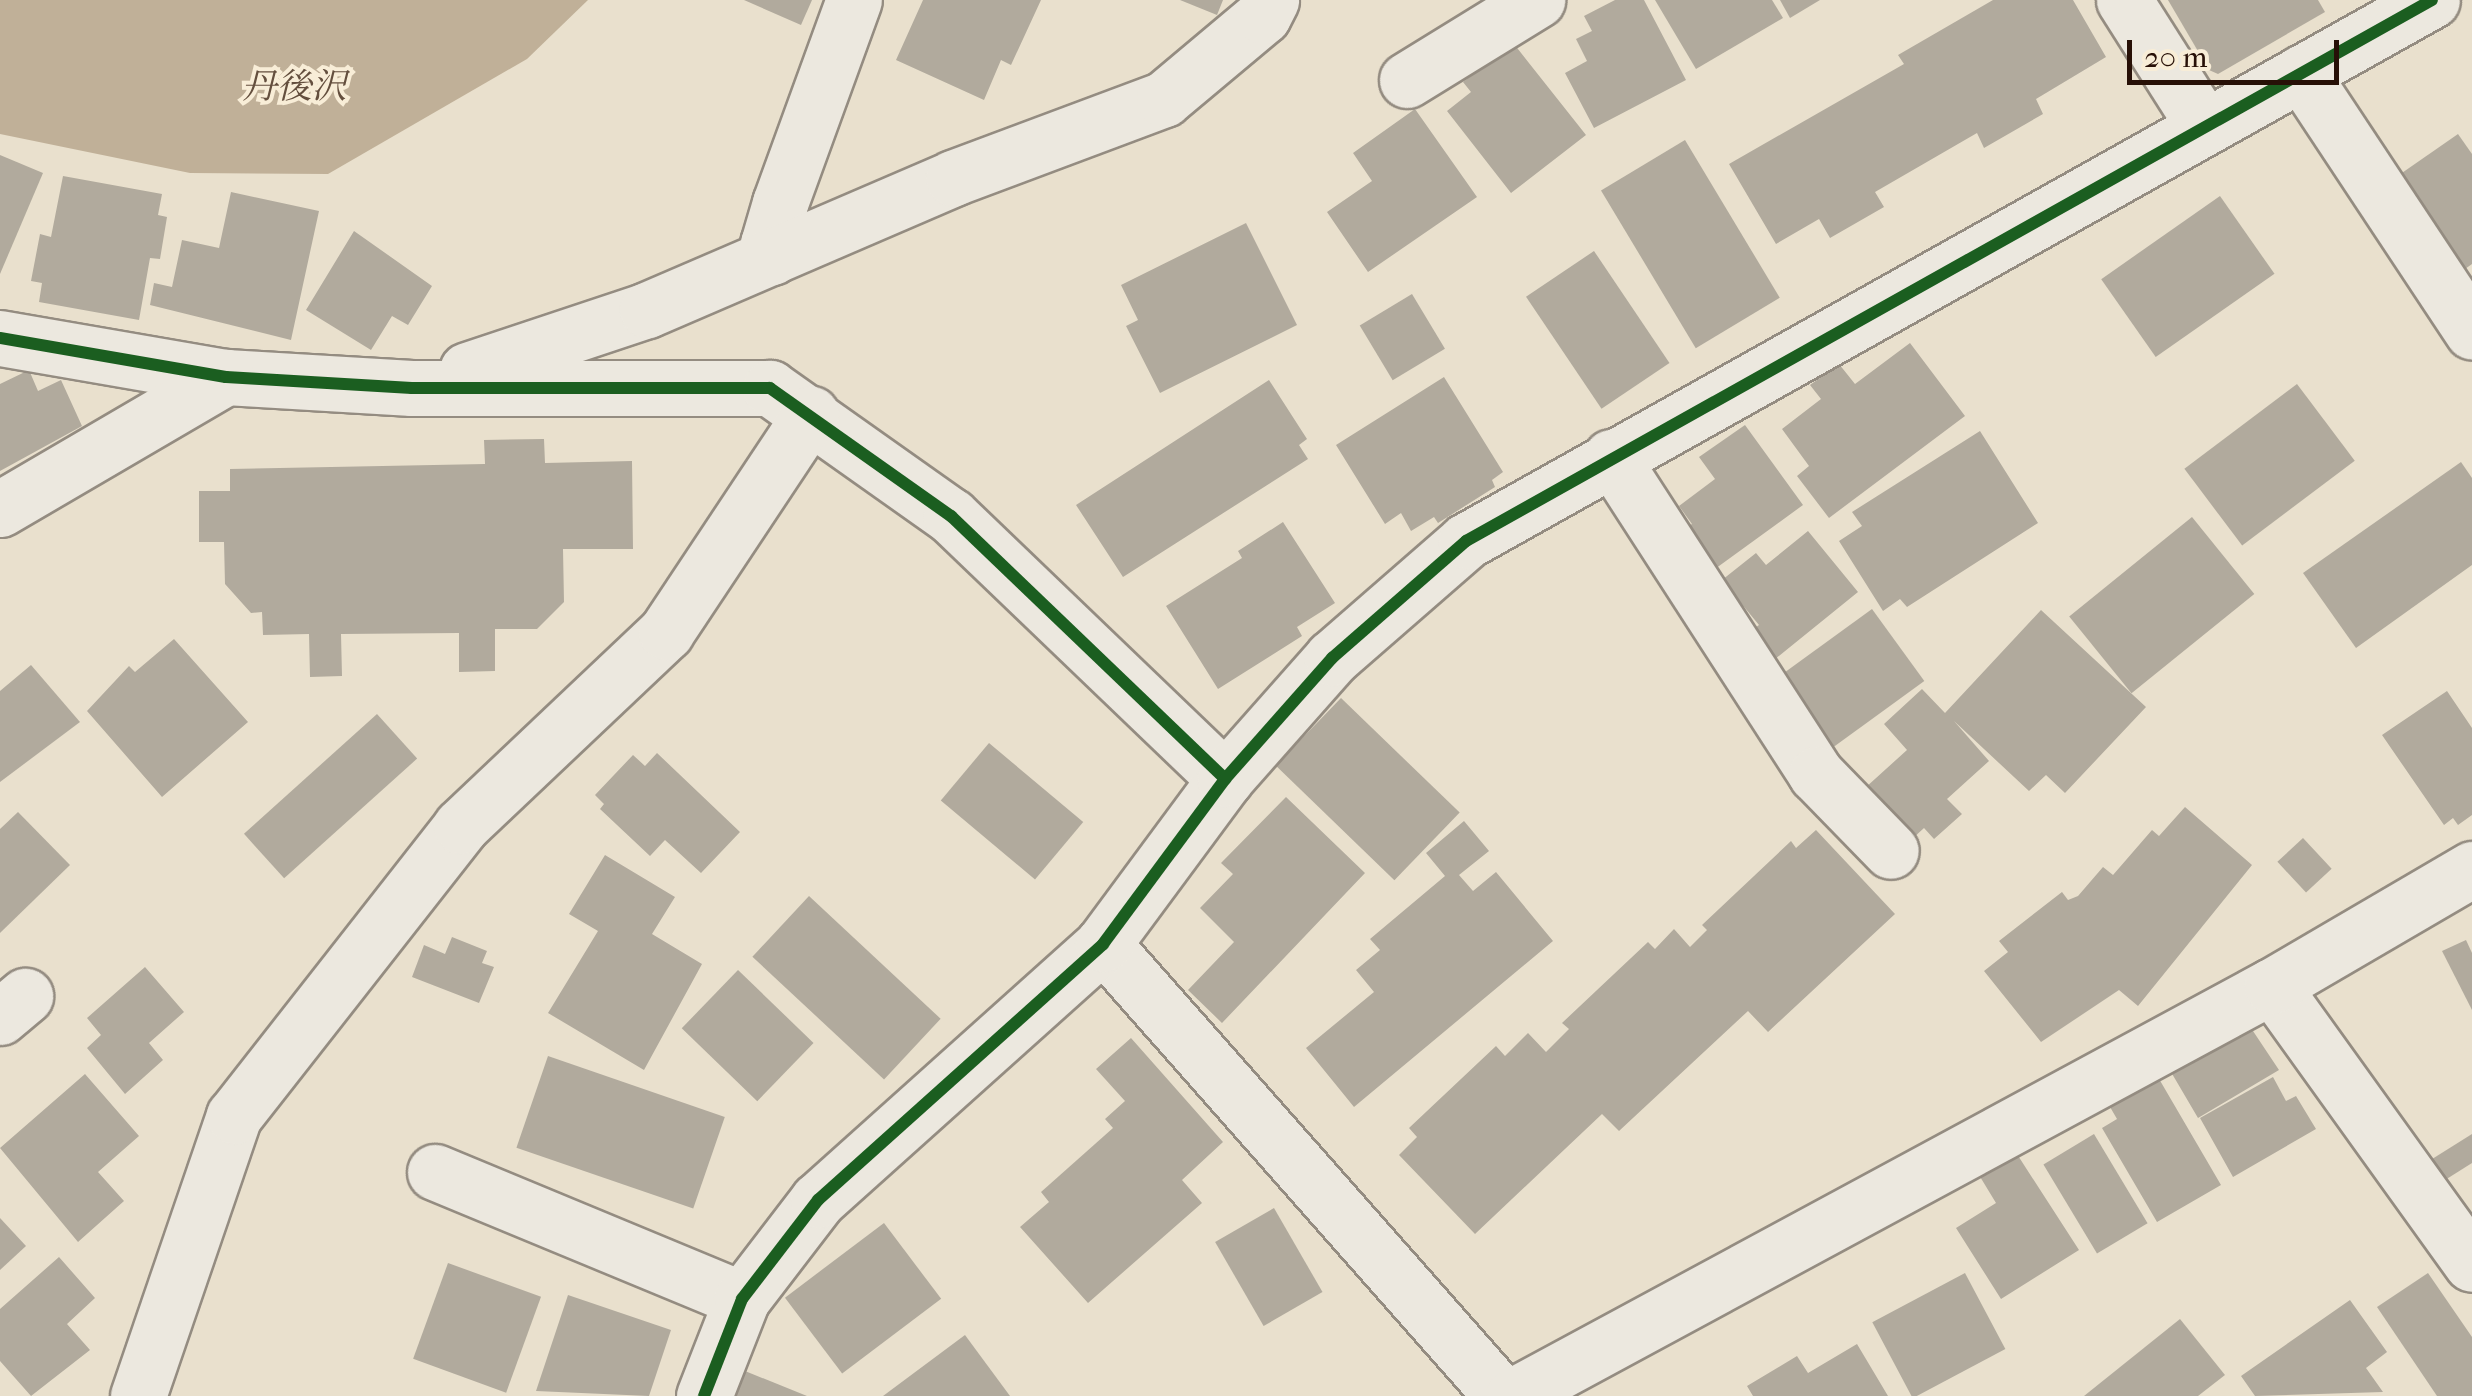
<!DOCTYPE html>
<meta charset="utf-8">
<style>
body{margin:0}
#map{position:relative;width:2472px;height:1396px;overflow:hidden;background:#e9e0cd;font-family:"IM FELL French Canon","Noto Serif JP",serif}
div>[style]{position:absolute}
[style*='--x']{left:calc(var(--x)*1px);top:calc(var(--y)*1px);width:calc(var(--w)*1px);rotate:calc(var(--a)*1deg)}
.water>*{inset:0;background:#c0b098}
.building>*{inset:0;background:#b1aa9d;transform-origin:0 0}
.roads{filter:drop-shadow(2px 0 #948c81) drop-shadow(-2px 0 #948c81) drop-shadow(0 2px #948c81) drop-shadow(0 -2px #948c81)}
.street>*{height:55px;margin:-27.5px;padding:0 27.5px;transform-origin:27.5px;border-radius:27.5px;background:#ece8df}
.cycleway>*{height:12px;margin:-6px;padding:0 6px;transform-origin:6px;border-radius:6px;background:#1b5e20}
span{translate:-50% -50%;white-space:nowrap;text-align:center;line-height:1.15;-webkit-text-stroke:8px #f8edd7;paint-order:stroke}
.water-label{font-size:35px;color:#644f3e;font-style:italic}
.scale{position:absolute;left:2127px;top:40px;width:212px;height:45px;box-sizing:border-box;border:5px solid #271007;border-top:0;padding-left:12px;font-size:30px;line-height:35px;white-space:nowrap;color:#271007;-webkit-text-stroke:8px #f8edd7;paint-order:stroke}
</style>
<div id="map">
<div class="water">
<div style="clip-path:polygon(0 0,588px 0,527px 59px,328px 174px,190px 173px,0 134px)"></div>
</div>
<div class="building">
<div style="clip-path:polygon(744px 0,812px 0,801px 25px)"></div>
<div style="clip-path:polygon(923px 0,1041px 0,1011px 65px,1001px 60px,984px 100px,896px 60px)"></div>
<div style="clip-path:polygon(1180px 0,1223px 0,1217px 15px)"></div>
<div style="clip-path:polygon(1615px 0,1644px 0,1686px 80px,1594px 128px,1565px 73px,1587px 61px,1576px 39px,1592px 31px,1584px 16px)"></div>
<div style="clip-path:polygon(1655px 0,1772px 0,1783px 18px,1696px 69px)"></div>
<div style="clip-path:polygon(1780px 0,1820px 0,1790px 18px)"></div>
<div style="clip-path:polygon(1993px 0,2073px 0,2106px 57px,2036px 99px,2043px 114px,1984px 148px,1977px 133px,1875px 192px,1884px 207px,1830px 238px,1819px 219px,1776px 244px,1729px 164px,1904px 64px,1898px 55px)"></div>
<div style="clip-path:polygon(2168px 0,2318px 0,2325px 12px,2218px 74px,2209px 70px)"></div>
<div style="clip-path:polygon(1514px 44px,1586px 135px,1511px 193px,1447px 111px,1471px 92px,1463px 82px)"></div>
<div style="clip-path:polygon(1415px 109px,1477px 197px,1368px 272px,1327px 212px,1372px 181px,1353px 153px)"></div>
<div style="clip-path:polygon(2458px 134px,2472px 154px,2472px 264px,2465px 269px,2399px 175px)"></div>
<div style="left:1685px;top:140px;width:184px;height:98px;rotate:59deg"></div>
<div style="clip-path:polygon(0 155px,43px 173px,0 274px)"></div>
<div style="clip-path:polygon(63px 176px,162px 194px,158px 215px,167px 217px,160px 259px,150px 258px,139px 320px,39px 302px,42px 283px,31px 281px,40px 234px,51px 237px)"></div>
<div style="clip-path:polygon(231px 192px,319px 211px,291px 340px,150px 305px,154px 283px,172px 287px,182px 240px,219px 248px)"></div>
<div style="left:2220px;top:196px;width:95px;height:145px;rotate:55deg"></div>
<div style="clip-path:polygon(1246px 223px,1297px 325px,1160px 393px,1126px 326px,1138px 320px,1121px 285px)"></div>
<div style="clip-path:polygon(354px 231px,432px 286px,408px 325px,392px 316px,371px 350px,306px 310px)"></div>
<div style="left:1594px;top:251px;width:135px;height:82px;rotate:56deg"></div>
<div style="left:1412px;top:294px;width:64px;height:61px;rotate:59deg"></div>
<div style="clip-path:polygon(1910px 343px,1965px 416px,1829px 518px,1797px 476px,1809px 466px,1782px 429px,1821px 399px,1810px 385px,1839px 364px,1855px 384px)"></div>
<div style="clip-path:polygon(29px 370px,38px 391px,61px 380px,82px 426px,0 471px,0 384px)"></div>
<div style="clip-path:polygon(1444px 377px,1503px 472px,1492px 480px,1495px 487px,1438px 523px,1434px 517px,1411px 531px,1401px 513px,1385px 524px,1336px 445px)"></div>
<div style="clip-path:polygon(1269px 380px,1307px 439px,1299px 445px,1308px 459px,1123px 577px,1076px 505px)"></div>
<div style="left:2297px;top:384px;width:96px;height:141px;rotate:53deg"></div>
<div style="clip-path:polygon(1745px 425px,1803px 505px,1708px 574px,1678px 533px,1692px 524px,1679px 506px,1715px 479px,1699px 457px)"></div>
<div style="clip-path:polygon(1980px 431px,2038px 523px,1907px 607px,1900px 599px,1883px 611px,1839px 541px,1862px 526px,1852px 512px)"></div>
<div style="clip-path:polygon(544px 439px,545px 463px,632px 461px,633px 549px,563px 549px,564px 602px,537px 629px,495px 629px,495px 671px,459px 672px,459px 633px,341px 634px,342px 676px,310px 677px,309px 634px,263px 635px,262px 612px,251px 613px,225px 584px,224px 542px,199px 542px,199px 491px,230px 491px,230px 469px,485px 464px,484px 440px)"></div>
<div style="clip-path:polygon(2461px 462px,2472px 478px,2472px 565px,2356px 648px,2303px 573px)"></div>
<div style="left:2192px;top:517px;width:99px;height:158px;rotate:51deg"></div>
<div style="clip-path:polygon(1283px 522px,1335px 603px,1297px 627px,1302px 636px,1218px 689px,1166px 606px,1242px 558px,1238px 551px)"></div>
<div style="clip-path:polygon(1808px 531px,1858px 592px,1769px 664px,1745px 635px,1759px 625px,1722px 580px,1756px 553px,1766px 565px)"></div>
<div style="left:1872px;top:609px;width:89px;height:122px;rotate:54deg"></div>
<div style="clip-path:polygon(2041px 610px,2146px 707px,2065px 793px,2046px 775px,2029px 791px,1954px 721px,1989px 761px,1947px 799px,1962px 814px,1934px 839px,1924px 828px,1912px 839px,1865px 788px,1907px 750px,1884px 724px,1922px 689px,1945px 713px)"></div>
<div style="clip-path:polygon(174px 639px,248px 722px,162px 797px,87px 711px,129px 666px,135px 672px)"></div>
<div style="clip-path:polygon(31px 665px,80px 722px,0 782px,0 691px)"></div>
<div style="clip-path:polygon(2447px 691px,2472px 728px,2472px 815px,2458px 825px,2453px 818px,2444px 825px,2382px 735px)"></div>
<div style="left:1341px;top:698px;width:165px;height:94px;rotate:44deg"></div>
<div style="left:377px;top:714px;width:60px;height:179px;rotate:48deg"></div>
<div style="left:989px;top:743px;width:123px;height:75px;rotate:40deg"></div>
<div style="clip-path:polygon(657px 753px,740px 832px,701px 873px,665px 840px,650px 856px,600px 809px,604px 804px,595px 795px,633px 755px,645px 766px)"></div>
<div style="clip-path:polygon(1286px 797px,1365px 873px,1222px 1023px,1188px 990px,1234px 942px,1200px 908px,1233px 874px,1221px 863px)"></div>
<div style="clip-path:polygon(2185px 807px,2252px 865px,2138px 1006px,2119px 990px,2041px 1042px,1984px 971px,2008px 952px,1999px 941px,2062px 892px,2068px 900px,2078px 896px,2103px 867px,2113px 875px,2152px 830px,2159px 836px)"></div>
<div style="clip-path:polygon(18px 812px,70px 865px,0 933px,0 829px)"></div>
<div style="clip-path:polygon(1464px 821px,1489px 851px,1459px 875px,1473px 891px,1496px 872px,1553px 941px,1354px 1107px,1306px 1048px,1374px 992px,1356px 970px,1380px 950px,1370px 939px,1445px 876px,1426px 853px)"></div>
<div style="clip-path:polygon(1816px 830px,1895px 914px,1768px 1032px,1748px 1011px,1619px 1131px,1602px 1114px,1475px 1234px,1399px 1155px,1417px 1137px,1409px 1128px,1496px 1046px,1505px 1056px,1528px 1033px,1546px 1052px,1569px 1029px,1562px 1023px,1648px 942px,1655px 949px,1674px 929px,1690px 947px,1707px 930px,1702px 925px,1791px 841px,1796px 848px)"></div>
<div style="left:2303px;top:838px;width:42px;height:35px;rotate:47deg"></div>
<div style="clip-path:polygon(605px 855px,675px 897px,652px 934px,702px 964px,644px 1070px,548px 1013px,598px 931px,569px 914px)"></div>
<div style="left:809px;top:896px;width:180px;height:83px;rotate:43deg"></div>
<div style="clip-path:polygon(452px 937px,487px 951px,482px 963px,494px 967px,479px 1003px,412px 977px,424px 945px,445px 954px)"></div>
<div style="clip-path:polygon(2466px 940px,2472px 953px,2472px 1010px,2442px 951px)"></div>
<div style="clip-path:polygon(145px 967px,184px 1012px,149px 1043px,163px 1060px,125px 1094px,87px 1048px,101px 1035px,87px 1018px)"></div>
<div style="left:738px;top:970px;width:105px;height:81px;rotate:44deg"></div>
<div style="clip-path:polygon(2243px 1016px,2279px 1070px,2198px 1118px,2171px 1072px,2182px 1066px,2176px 1057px)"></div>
<div style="clip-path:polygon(1131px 1038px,1223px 1142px,1182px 1180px,1202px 1203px,1088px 1303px,1020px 1227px,1049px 1202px,1041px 1192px,1113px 1128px,1105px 1119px,1125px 1101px,1096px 1069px)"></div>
<div style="left:548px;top:1056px;width:187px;height:97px;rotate:19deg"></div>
<div style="clip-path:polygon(2155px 1072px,2221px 1185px,2157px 1222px,2102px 1128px,2117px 1119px,2106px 1100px)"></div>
<div style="clip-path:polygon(85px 1074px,139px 1136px,98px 1172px,124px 1201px,78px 1242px,0 1148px)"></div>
<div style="clip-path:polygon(2273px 1077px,2286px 1101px,2296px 1096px,2316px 1129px,2233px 1177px,2200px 1118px)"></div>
<div style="left:2094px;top:1134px;width:104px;height:59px;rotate:59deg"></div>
<div style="clip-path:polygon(2472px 1134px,2472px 1163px,2426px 1192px,2413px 1171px)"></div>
<div style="clip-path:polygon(2015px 1151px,2079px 1250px,2001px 1299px,1956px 1228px,1996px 1203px,1979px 1175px)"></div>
<div style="left:1274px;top:1208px;width:97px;height:68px;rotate:60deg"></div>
<div style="clip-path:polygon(0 1218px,26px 1246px,0 1270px)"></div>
<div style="left:884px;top:1223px;width:95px;height:124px;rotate:53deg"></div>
<div style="clip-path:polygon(59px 1257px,95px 1298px,67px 1324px,90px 1350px,31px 1396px,0 1361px,0 1309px)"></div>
<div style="left:448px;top:1263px;width:99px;height:102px;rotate:20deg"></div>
<div style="left:1965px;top:1273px;width:86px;height:105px;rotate:62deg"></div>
<div style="clip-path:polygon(2428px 1273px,2472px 1337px,2472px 1396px,2437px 1396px,2377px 1307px)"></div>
<div style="clip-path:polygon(568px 1295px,671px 1330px,649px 1396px,536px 1391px)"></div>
<div style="clip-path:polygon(2350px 1300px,2387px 1352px,2366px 1368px,2383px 1392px,2255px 1396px,2241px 1376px)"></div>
<div style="clip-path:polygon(2180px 1319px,2225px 1375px,2198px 1396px,2084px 1396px)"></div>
<div style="clip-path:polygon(965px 1335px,1010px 1396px,883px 1396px)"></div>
<div style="clip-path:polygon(1857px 1344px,1888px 1396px,1753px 1396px,1747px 1386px,1797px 1356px,1808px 1373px)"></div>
<div style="clip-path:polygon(745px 1371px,807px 1396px,735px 1396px)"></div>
</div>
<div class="roads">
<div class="street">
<div style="--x:2124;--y:0;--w:149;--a:57.6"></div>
<div style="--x:2301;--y:73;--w:310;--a:56.5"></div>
<div style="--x:1407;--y:80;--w:153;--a:-31.6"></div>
<div style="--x:772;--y:257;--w:14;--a:-107"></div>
<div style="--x:768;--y:244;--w:43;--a:-73.7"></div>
<div style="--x:780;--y:203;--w:216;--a:-70"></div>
<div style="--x:0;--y:338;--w:229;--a:9.8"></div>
<div style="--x:226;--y:377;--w:186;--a:3.4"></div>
<div style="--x:412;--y:388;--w:358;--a:0"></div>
<div style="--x:770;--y:388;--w:222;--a:35.3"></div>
<div style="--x:951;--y:516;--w:380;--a:43.8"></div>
<div style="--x:467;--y:370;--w:190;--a:-18.4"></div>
<div style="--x:647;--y:310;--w:333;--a:-23.3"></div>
<div style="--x:953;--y:178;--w:225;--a:-20.5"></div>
<div style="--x:1164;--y:99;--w:129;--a:-40"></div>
<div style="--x:1263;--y:16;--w:18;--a:-63"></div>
<div style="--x:1611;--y:457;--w:378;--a:57.1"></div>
<div style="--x:1816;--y:774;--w:107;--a:45.8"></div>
<div style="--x:0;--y:509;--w:262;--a:-30.3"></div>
<div style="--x:1103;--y:944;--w:603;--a:48.56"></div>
<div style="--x:2272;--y:986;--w:342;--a:54.3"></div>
<div style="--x:0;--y:1017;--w:33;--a:-40"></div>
<div style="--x:435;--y:1172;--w:332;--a:22.5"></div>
<div style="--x:138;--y:1396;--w:296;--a:-71.1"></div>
<div style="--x:234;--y:1116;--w:368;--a:-51.9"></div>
<div style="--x:461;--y:826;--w:282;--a:-43.4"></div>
<div style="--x:666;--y:632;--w:262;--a:-56.4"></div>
<div style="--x:704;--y:1396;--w:104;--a:-68.6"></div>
<div style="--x:742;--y:1299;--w:125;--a:-52.5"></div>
<div style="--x:818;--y:1200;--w:383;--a:-41.9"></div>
<div style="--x:1103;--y:944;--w:205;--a:-53.5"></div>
<div style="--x:1225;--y:779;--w:162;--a:-48.5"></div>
<div style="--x:1332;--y:658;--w:178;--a:-41.1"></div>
<div style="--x:1466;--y:541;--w:1107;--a:-29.25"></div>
<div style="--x:1513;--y:1396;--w:863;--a:-28.38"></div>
<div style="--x:2272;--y:986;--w:232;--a:-30.3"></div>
</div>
</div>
<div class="cycleway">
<div style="--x:0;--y:338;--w:229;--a:9.8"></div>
<div style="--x:226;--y:377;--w:186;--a:3.4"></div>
<div style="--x:412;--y:388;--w:358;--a:0"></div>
<div style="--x:770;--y:388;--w:222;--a:35.3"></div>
<div style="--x:951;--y:516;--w:380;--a:43.8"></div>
<div style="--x:704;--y:1396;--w:104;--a:-68.6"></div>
<div style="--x:742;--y:1299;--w:125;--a:-52.5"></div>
<div style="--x:818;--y:1200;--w:383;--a:-41.9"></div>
<div style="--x:1103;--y:944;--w:205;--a:-53.5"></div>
<div style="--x:1225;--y:779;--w:162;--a:-48.5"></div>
<div style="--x:1332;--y:658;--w:178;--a:-41.1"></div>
<div style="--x:1466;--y:541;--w:1107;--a:-29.25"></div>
</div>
<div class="water-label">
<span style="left:294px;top:87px">丹後沢</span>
</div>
<div class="scale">20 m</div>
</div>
